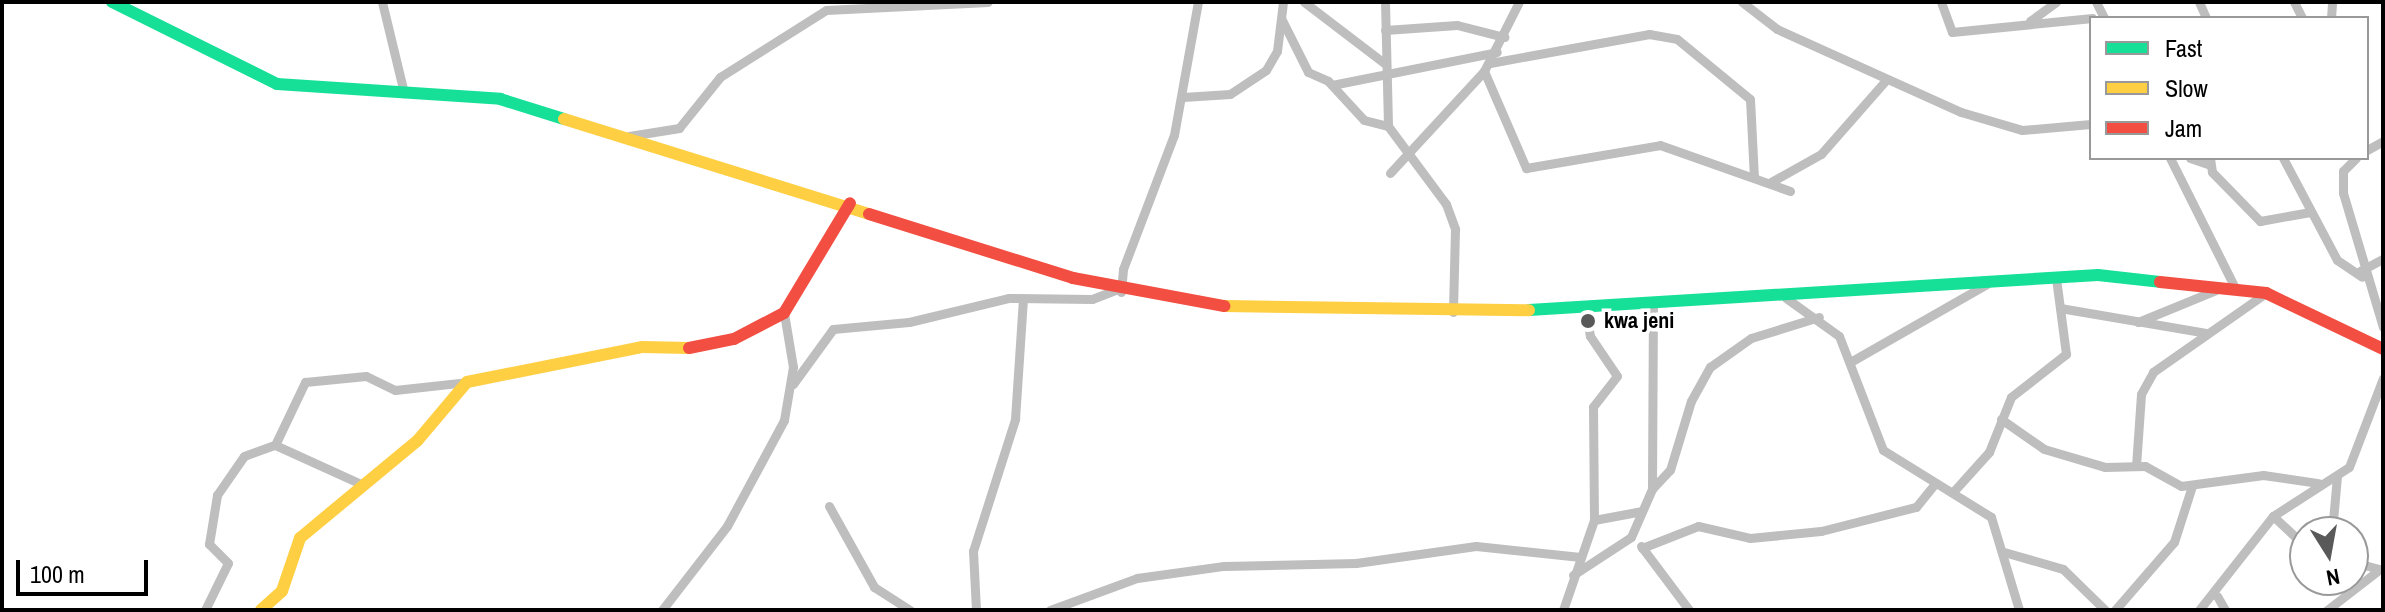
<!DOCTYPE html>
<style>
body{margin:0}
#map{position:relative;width:2385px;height:612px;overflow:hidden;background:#fff;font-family:"Archivo Narrow",sans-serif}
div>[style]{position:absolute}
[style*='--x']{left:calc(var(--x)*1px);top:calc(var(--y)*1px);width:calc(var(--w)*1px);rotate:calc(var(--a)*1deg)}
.street>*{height:9px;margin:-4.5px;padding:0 4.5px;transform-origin:4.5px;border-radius:4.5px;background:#bebebe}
.fast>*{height:12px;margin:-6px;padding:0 6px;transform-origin:6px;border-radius:6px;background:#16e098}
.slow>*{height:12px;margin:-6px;padding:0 6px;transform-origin:6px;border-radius:6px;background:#ffcf43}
.jam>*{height:12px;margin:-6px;padding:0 6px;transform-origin:6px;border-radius:6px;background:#f24e42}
.dots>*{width:22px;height:22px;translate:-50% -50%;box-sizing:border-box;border:4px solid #fff;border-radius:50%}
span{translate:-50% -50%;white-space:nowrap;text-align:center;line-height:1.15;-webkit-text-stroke:7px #fff;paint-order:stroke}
.poi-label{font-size:22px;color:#000;font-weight:700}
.left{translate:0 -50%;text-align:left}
.frame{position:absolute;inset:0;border:4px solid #000;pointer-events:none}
.legend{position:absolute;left:2089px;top:16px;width:280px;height:144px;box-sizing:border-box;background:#fff;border:2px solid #999;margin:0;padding:10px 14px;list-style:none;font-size:24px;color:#000}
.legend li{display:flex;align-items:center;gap:16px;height:40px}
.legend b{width:40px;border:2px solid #999}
.north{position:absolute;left:2289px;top:516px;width:80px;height:80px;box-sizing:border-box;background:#fff;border:2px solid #999;border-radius:50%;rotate:169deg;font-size:22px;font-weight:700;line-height:32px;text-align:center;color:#000}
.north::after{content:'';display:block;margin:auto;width:28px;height:36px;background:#595959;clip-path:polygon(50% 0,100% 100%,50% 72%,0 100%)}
.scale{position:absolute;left:16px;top:560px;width:132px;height:36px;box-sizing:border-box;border:4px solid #000;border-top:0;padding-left:10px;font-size:24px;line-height:28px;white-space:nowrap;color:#000;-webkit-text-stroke:6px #fff;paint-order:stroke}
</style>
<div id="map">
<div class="street">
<div style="--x:382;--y:2;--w:94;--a:76.4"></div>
<div style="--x:1304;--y:2;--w:101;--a:37.3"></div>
<div style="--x:1385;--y:2;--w:124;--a:88.6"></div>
<div style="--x:1742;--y:2;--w:44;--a:37.6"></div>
<div style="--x:1777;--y:29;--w:202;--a:24.3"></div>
<div style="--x:1961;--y:112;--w:64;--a:16.4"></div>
<div style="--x:2022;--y:130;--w:69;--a:-5"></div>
<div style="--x:1941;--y:2;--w:32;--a:70"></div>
<div style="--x:1952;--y:32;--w:141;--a:-5.7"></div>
<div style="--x:2096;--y:2;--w:18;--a:63"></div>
<div style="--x:2199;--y:2;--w:17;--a:66"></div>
<div style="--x:2294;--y:2;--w:18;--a:63"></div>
<div style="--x:2331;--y:18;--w:16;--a:-86"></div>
<div style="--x:1282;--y:20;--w:58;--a:63.4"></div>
<div style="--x:1308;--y:72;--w:22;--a:24"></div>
<div style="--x:1328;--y:81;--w:53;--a:47.3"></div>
<div style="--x:1364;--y:120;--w:25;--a:14"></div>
<div style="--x:1388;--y:126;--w:97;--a:53.4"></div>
<div style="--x:1446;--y:204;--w:27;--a:70"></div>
<div style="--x:1455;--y:229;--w:83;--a:91.4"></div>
<div style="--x:2030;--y:21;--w:32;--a:-36"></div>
<div style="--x:1385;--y:30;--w:72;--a:-4"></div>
<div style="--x:1457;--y:25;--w:49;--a:14.3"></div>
<div style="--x:1490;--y:63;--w:162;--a:-10.3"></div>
<div style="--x:1649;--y:34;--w:28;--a:10"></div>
<div style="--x:1677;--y:39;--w:94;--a:39.4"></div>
<div style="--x:1750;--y:99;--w:79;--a:87.1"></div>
<div style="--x:1484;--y:71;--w:106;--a:66.6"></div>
<div style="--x:1526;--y:168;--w:136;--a:-9.7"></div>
<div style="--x:1660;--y:145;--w:138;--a:19.5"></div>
<div style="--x:1332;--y:85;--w:168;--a:-11.3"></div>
<div style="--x:1183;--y:97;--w:47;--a:-3.7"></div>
<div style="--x:1230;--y:94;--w:43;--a:-33.7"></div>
<div style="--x:1266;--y:70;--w:22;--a:-60"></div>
<div style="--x:1277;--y:51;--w:49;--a:-83"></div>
<div style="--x:629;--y:136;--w:51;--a:-9.1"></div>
<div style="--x:679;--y:128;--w:65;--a:-51.2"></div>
<div style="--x:720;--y:77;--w:125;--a:-32.3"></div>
<div style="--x:826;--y:10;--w:162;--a:-2.8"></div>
<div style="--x:2367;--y:150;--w:18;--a:-29"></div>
<div style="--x:2170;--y:158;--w:145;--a:63.4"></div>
<div style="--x:2190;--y:158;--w:21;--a:19"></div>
<div style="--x:2210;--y:158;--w:14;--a:82"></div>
<div style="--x:2212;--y:172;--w:69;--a:45.6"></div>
<div style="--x:2260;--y:221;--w:51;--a:-10.2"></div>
<div style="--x:2283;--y:158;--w:115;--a:62.1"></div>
<div style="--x:2337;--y:260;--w:30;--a:34"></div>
<div style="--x:2356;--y:158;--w:18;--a:135"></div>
<div style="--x:2343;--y:171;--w:22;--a:90"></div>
<div style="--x:2343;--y:193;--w:140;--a:73.4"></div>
<div style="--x:1390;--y:173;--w:139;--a:-47.3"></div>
<div style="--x:1484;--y:71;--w:77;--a:-63.1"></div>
<div style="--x:1771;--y:182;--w:57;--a:-29.2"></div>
<div style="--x:1821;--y:154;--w:98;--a:-48.7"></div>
<div style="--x:2360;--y:271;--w:26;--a:-28"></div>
<div style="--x:1121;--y:292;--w:23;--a:-85"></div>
<div style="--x:1123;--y:269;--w:143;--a:-69.2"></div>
<div style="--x:1174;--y:135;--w:135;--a:-79.8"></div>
<div style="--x:1786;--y:298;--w:65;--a:35.6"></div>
<div style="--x:1839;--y:336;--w:122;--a:68.9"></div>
<div style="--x:1883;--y:450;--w:127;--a:31.8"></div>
<div style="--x:1991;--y:517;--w:97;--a:73.2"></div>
<div style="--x:2060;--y:308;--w:148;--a:9.7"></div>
<div style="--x:1586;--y:311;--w:25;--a:81"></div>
<div style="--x:1590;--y:336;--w:48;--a:56"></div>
<div style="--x:1617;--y:376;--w:39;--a:128"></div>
<div style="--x:1593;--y:407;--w:113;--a:89.5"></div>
<div style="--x:2138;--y:322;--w:84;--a:-22.3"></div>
<div style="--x:1852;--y:361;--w:155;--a:-29.7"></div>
<div style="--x:793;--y:384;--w:68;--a:-54"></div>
<div style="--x:833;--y:329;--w:76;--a:-5.3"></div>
<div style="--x:909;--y:322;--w:103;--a:-13.5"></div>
<div style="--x:1009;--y:298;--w:83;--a:0.7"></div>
<div style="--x:1092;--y:299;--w:25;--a:-21"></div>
<div style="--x:2001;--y:419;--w:52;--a:34.9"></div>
<div style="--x:2044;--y:449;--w:64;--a:16.4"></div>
<div style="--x:2105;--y:467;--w:40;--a:-1.4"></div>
<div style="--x:2145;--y:466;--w:41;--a:29.1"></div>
<div style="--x:2181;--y:486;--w:83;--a:-7.6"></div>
<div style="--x:2263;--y:475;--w:56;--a:8.3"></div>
<div style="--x:2136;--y:466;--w:72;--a:-86"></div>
<div style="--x:2141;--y:394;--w:25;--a:-61"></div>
<div style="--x:2153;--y:372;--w:138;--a:-35"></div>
<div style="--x:361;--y:484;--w:94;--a:-155.6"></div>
<div style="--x:275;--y:445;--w:70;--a:-64.5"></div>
<div style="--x:305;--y:382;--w:61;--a:-5.6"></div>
<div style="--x:366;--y:376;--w:32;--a:26"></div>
<div style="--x:395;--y:390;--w:72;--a:-6.3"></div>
<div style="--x:1652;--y:489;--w:26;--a:-47"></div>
<div style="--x:1670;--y:470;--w:72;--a:-73.1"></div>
<div style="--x:1691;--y:401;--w:39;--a:-61"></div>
<div style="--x:1710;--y:367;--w:50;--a:-35.3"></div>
<div style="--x:1751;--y:338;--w:71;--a:-17.2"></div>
<div style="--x:1953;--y:492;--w:54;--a:-48"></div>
<div style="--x:1989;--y:452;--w:59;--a:-68.2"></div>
<div style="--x:2011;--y:397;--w:70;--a:-38"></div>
<div style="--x:2066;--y:354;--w:77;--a:-97.5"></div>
<div style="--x:829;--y:506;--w:93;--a:60.9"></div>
<div style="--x:874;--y:587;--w:43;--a:32.6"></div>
<div style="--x:2273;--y:516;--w:44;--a:43.2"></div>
<div style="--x:2332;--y:532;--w:56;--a:-84.9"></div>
<div style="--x:1641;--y:546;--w:80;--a:53.1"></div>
<div style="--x:1642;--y:548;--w:60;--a:-21.4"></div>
<div style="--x:1698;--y:526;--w:53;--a:13"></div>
<div style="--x:1750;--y:538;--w:71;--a:-5.6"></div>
<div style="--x:1821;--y:531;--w:98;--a:-14.2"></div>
<div style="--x:1916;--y:507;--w:28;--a:-51"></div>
<div style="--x:2004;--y:552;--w:61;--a:16.1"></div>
<div style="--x:2063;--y:569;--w:59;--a:44.3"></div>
<div style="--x:2353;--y:562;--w:31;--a:15"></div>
<div style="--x:1573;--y:575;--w:69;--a:-33.2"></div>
<div style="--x:1631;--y:537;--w:52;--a:-66.4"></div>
<div style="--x:1652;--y:489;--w:183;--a:-89.7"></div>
<div style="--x:2217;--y:596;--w:16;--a:60"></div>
<div style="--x:205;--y:610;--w:52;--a:-63.9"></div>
<div style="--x:228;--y:563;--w:27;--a:-135"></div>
<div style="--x:209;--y:544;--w:50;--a:-80.7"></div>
<div style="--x:217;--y:495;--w:47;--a:-55.3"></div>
<div style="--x:244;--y:456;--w:33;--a:-20"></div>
<div style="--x:662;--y:610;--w:106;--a:-52.3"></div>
<div style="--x:727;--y:526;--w:120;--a:-61.7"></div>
<div style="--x:784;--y:420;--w:54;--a:-80.4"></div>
<div style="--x:793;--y:367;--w:55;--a:-99.5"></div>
<div style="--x:976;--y:610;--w:59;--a:-92.9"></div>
<div style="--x:973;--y:551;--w:139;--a:-72.3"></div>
<div style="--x:1015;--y:419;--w:121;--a:-86.2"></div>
<div style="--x:1050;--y:610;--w:93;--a:-20.2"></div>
<div style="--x:1137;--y:578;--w:88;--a:-7.9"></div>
<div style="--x:1224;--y:566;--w:132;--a:-1.3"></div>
<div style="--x:1356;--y:563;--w:121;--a:-8.1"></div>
<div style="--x:1476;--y:546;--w:105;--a:6"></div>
<div style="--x:1563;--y:610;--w:95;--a:-71"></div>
<div style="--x:1594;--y:520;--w:49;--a:-10.6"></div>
<div style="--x:2115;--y:610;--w:90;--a:-49.1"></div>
<div style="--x:2174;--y:542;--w:59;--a:-72.2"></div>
<div style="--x:2199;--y:610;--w:120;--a:-51.8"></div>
<div style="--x:2273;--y:516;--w:90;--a:-32.8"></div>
<div style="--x:2349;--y:467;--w:95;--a:-69.1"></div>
<div style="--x:2327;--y:610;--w:67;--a:-37.7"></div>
</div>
<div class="fast">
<div style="--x:112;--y:2;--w:184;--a:26.4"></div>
<div style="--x:277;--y:84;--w:224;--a:3.8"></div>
<div style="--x:500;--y:99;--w:67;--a:17.4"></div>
<div style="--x:1529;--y:310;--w:570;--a:-3.52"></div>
<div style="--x:2098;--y:275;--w:62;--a:6.4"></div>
</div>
<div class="slow">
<div style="--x:564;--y:119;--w:319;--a:17.3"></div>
<div style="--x:1224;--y:306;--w:305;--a:0.8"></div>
<div style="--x:261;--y:610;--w:28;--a:-42"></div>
<div style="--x:282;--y:591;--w:56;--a:-71.2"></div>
<div style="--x:300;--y:538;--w:153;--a:-39.7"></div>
<div style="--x:418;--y:440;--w:76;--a:-49.8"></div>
<div style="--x:467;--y:382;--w:178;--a:-11.3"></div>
<div style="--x:642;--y:347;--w:47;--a:1.2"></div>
</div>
<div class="jam">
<div style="--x:869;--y:214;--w:214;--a:17.4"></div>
<div style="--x:1073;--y:278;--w:154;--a:10.5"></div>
<div style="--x:2160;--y:282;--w:107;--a:5.9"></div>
<div style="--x:2266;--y:293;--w:130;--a:25.6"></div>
<div style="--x:689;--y:348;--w:46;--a:-11.3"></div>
<div style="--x:734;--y:339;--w:56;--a:-27.5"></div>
<div style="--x:784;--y:313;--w:128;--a:-59"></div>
</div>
<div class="dots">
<div style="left:1588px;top:321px;background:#595959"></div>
</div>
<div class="poi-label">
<span class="left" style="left:1604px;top:321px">kwa jeni</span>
</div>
<div class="frame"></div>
<ul class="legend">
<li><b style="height:10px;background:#16e098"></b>Fast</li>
<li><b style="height:10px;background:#ffcf43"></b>Slow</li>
<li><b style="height:10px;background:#f24e42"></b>Jam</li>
</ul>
<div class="north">N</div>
<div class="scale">100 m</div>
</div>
